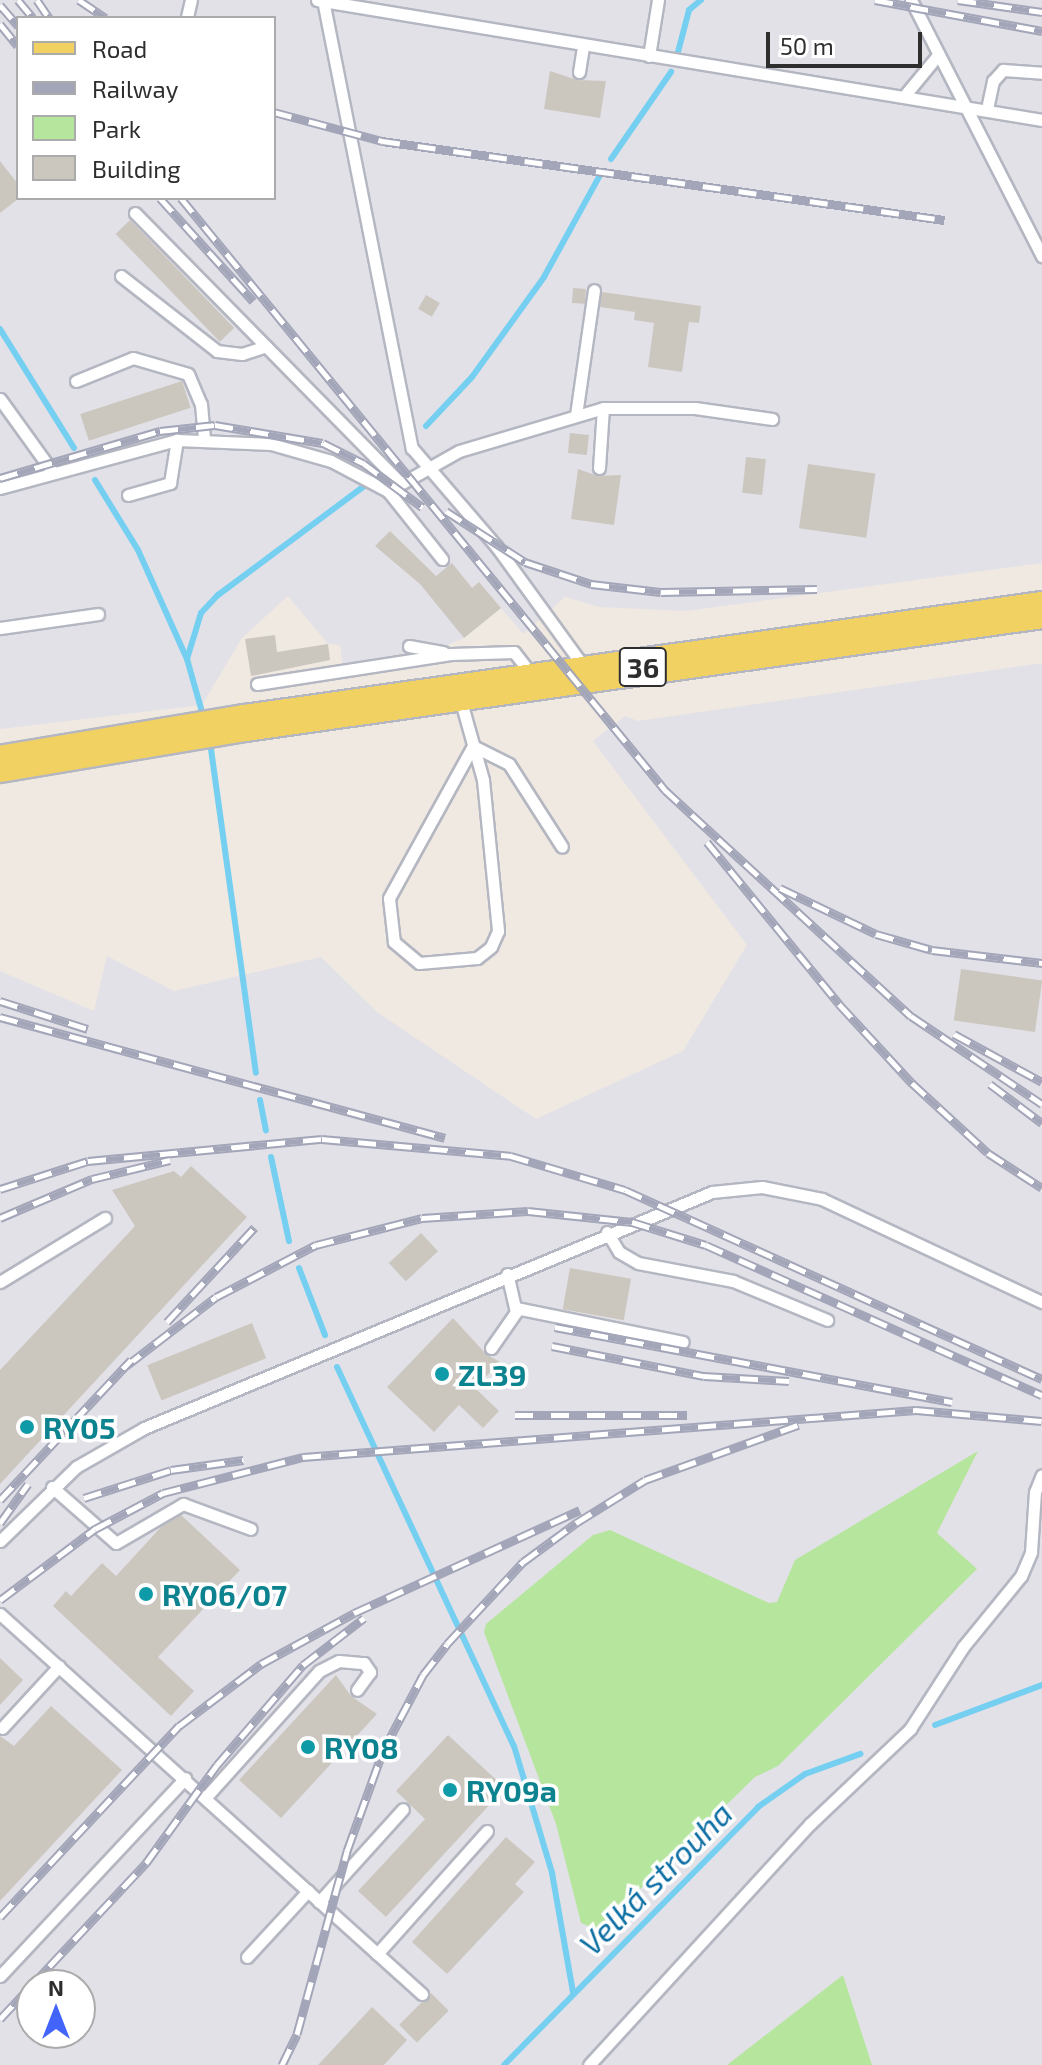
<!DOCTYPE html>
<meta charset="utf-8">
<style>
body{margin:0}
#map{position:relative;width:1042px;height:2065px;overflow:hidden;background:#efe9e1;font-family:"Exo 2",sans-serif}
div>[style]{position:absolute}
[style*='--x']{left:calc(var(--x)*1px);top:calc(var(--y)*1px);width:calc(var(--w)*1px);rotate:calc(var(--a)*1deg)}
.industrial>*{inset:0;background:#e3e1e8}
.green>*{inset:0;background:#b6e59e}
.stream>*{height:6px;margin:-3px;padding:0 3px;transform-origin:3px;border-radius:3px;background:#75cff0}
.building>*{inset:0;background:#cbc7bf;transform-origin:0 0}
.roads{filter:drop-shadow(2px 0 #b4b7c1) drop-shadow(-2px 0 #b4b7c1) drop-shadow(0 2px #b4b7c1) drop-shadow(0 -2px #b4b7c1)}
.service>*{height:11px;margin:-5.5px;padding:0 5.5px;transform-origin:5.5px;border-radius:5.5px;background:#fff}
.primary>*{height:36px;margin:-18px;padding:0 18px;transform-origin:18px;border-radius:18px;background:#f2d163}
.rail>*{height:9px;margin-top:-4.5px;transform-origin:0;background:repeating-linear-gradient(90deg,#fff 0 18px,#a3a6b8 0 36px);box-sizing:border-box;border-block:2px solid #a3a6b8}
.dots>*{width:22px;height:22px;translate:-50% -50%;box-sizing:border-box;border:4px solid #fff;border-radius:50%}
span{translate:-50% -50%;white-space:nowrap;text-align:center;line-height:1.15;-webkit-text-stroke:7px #fff;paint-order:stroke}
.shield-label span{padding:2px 6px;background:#fff;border:2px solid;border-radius:6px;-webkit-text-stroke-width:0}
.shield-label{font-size:28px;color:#2e2e2e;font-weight:700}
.culture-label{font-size:30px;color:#0d838f;font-weight:700}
.left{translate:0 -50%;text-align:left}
.water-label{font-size:32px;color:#0d6fa3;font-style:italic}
.legend{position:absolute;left:16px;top:16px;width:260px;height:184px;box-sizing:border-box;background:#fff;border:2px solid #ababab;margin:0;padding:10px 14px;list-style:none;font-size:24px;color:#2e2e2e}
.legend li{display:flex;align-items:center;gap:16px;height:40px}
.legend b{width:40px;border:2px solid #ababab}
.north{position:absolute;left:16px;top:1969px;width:80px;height:80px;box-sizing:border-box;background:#fff;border:2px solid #ababab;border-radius:50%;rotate:0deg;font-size:22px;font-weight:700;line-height:32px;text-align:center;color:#2e2e2e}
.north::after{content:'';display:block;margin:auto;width:28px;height:36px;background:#4264fb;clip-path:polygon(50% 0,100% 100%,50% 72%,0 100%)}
.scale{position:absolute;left:766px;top:32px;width:156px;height:36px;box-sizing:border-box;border:4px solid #2e2e2e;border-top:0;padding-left:10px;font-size:24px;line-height:28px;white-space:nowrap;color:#2e2e2e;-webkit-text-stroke:6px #fff;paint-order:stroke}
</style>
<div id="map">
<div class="industrial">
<div style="clip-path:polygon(evenodd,0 0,1042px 0,1042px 563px,686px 611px,600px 607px,565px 597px,523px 634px,501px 608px,464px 638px,428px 653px,343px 666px,340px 645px,328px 644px,288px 596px,242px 638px,202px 705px,0 729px,0 0,18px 18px,274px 18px,274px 198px,18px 198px,18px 18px)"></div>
<div style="clip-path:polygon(evenodd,1042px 663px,1042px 2065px,0 2065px,0 971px,94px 1011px,107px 956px,174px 991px,321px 957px,377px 1012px,536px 1119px,683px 1051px,747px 945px,593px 741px,625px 716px,638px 721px,1042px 663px,32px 1985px,80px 1985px,80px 2033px,32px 2033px,32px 1985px)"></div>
</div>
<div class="green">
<div style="clip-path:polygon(978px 1451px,937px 1533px,977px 1569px,778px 1766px,755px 1777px,598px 1930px,581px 1923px,556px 1824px,484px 1632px,486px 1624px,593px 1535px,610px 1530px,769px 1603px,777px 1602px,795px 1560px)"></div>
<div style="clip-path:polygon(843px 1975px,872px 2065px,727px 2065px)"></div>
</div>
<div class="stream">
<div style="--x:678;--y:52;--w:43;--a:-75.3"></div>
<div style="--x:689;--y:10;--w:16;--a:-40"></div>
<div style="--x:611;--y:159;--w:106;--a:-55.4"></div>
<div style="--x:0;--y:329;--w:140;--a:58.1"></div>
<div style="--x:426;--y:426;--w:67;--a:-46.8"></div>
<div style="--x:472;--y:377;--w:123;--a:-54.2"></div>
<div style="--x:544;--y:277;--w:116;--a:-61.2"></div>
<div style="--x:95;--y:480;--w:82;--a:58.4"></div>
<div style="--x:138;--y:550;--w:120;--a:65.8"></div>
<div style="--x:187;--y:659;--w:62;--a:74.2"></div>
<div style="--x:187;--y:659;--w:48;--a:-73.1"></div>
<div style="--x:201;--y:613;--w:25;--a:-47"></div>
<div style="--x:218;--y:595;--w:182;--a:-36.7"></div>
<div style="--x:210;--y:742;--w:334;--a:82.1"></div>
<div style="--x:260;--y:1100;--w:31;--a:79"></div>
<div style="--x:271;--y:1157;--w:86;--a:77.9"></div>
<div style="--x:299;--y:1268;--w:72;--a:68.8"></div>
<div style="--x:337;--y:1367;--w:418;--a:65"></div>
<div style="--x:514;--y:1746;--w:133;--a:73.3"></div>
<div style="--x:552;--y:1873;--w:121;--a:80"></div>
<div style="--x:935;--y:1725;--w:114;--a:-20.5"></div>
<div style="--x:504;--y:2065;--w:362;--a:-45.4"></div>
<div style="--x:758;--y:1807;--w:57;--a:-35.1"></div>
<div style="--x:805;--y:1774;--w:59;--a:-20"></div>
</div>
<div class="building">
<div style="clip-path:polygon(550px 71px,577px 80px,606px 81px,600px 118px,544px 109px)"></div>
<div style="clip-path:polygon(0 161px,18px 184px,18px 199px,0 213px)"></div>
<div style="left:130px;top:220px;width:150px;height:20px;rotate:46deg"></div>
<div style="left:573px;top:288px;width:13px;height:15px;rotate:4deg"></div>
<div style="clip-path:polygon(602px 292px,701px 306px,699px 323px,689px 322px,682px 372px,648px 367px,654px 323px,634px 320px,635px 312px,600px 307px)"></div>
<div style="left:426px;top:295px;width:16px;height:16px;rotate:30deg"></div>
<div style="left:182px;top:381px;width:28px;height:107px;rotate:72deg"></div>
<div style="left:570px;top:433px;width:19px;height:20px;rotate:6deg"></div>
<div style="left:746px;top:457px;width:20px;height:36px;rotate:6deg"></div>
<div style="left:808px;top:464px;width:68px;height:65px;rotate:8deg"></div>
<div style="clip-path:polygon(578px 469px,598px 476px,621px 475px,614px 525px,571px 519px)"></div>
<div style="clip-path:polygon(390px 531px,436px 576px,452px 563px,472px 588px,479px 582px,501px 608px,464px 638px,420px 584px,375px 546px)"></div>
<div style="clip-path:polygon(275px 635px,277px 652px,328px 644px,330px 660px,251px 676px,245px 639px)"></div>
<div style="left:961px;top:969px;width:82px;height:52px;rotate:8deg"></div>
<div style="clip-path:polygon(191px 1166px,247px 1217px,0 1484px,0 1370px,135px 1226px,112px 1190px,174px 1171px,181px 1177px)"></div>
<div style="left:421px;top:1233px;width:25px;height:44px;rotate:47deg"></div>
<div style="left:570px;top:1268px;width:62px;height:42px;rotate:10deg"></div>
<div style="clip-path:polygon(453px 1318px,486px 1354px,500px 1362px,475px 1388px,499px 1411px,483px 1428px,459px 1405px,434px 1432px,387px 1387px)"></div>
<div style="left:252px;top:1323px;width:38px;height:113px;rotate:68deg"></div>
<div style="clip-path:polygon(181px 1515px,240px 1570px,158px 1657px,194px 1691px,171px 1716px,53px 1606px,66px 1591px,71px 1596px,102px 1563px,116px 1576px,162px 1526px)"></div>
<div style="clip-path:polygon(0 1658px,23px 1680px,0 1705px)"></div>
<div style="clip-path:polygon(336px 1675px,351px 1696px,377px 1714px,281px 1818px,239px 1780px)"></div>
<div style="clip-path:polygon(51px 1706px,122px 1770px,0 1901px,0 1736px,14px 1746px)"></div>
<div style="clip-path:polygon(448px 1735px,505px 1788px,386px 1917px,358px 1891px,425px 1819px,396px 1791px)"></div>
<div style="clip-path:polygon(506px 1837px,535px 1862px,515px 1884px,524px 1892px,447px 1974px,412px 1942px)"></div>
<div style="left:431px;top:1993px;width:25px;height:45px;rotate:45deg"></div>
<div style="clip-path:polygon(372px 2007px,407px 2040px,384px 2065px,318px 2065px)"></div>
</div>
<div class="roads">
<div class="service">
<div style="--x:317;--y:0;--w:735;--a:9.4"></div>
<div style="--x:323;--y:0;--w:457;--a:78.8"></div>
<div style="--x:412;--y:448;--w:129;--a:49.4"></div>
<div style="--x:496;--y:546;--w:153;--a:54"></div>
<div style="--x:911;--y:0;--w:288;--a:62.9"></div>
<div style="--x:187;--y:17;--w:17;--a:-77"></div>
<div style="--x:649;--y:56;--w:57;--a:-80.9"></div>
<div style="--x:579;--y:72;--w:26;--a:-81"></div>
<div style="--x:905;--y:95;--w:52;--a:-50.5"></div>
<div style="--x:987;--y:109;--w:29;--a:-78"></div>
<div style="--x:993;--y:81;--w:15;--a:-48"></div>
<div style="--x:1003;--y:70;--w:39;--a:4"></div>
<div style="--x:135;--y:213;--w:378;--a:45.5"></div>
<div style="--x:121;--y:276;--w:122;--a:38"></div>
<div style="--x:217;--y:351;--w:25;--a:7"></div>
<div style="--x:242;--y:354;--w:25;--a:-18"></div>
<div style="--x:76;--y:381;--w:61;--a:-22"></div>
<div style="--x:133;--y:358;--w:57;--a:16.2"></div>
<div style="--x:188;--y:374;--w:33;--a:67"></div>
<div style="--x:201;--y:404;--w:34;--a:85"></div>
<div style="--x:0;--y:399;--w:89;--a:54.2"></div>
<div style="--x:576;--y:415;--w:126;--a:-81.8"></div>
<div style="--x:599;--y:468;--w:60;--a:-86.2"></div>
<div style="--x:0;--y:488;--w:183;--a:-15.2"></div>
<div style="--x:177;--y:440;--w:94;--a:2.4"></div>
<div style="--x:271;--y:444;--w:62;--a:15.8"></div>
<div style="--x:331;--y:461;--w:64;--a:27.8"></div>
<div style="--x:388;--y:491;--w:87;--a:51.5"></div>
<div style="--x:388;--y:491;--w:81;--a:-29.4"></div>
<div style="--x:459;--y:451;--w:150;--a:-16.6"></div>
<div style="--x:603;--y:408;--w:92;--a:0"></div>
<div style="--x:695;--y:408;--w:78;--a:8.1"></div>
<div style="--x:128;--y:495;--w:44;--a:-15.9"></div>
<div style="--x:170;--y:483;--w:44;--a:-80.8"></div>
<div style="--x:0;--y:628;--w:99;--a:-8.1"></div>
<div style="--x:409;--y:646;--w:35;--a:10"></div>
<div style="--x:257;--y:684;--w:196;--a:-8.8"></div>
<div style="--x:451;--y:654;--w:63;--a:-1.8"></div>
<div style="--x:514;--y:652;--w:29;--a:52"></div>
<div style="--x:460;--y:698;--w:85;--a:74.3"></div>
<div style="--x:483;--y:780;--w:152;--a:84.3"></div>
<div style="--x:498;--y:931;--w:17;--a:114"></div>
<div style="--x:491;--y:947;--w:18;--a:142"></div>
<div style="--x:477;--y:958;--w:58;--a:175.1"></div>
<div style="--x:419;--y:963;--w:33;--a:-140"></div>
<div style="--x:394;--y:942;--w:44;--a:-96.5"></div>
<div style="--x:389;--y:898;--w:174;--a:-61.1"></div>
<div style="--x:473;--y:746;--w:40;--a:26.6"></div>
<div style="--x:509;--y:764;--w:98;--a:57.4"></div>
<div style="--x:607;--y:1232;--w:23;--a:59"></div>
<div style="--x:619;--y:1252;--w:22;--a:30"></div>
<div style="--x:638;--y:1263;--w:97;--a:10.7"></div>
<div style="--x:733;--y:1281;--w:102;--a:22.5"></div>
<div style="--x:0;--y:1282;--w:123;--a:-31.4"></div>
<div style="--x:516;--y:1308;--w:170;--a:11.5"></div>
<div style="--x:491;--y:1348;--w:44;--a:-55.2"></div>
<div style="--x:516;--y:1312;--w:39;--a:-103"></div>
<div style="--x:52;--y:1487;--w:85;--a:41.2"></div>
<div style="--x:116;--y:1543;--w:78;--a:-30.2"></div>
<div style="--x:183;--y:1504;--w:72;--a:20.2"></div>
<div style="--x:0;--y:1541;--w:106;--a:-44.2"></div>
<div style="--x:76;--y:1467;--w:78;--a:-29.8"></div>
<div style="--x:144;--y:1428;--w:615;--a:-22.56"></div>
<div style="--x:712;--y:1192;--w:50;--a:-5.7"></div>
<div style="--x:762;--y:1187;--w:61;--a:11.3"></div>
<div style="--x:822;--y:1199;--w:243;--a:25.1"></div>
<div style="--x:0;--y:1614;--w:568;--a:42"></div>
<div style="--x:2;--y:1728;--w:84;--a:-47.4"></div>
<div style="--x:206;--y:1797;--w:169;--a:-48.1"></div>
<div style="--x:319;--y:1671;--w:22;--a:-27"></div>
<div style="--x:339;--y:1661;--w:25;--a:5"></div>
<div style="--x:364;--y:1663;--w:11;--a:56"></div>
<div style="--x:370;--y:1672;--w:22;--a:126"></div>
<div style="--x:319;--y:1902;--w:125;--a:-47.9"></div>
<div style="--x:377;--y:1954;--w:165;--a:-48.2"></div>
<div style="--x:247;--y:1957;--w:90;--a:-47.3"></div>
<div style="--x:0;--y:1976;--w:271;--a:-46.9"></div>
<div style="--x:589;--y:2065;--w:327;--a:-47.5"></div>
<div style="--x:810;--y:1824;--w:138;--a:-43.5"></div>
<div style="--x:910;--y:1729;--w:98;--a:-57.1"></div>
<div style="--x:963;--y:1647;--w:92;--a:-50.8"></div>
<div style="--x:1021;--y:1576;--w:26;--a:-67"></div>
<div style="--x:1031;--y:1552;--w:60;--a:-86.2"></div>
<div style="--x:1035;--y:1492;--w:18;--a:-68"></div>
</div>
<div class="primary">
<div style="--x:0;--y:764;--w:248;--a:-9.5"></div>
<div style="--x:245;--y:723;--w:805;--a:-8.07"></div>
</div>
</div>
<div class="rail">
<div style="--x:18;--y:0;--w:23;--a:50"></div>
<div style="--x:37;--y:0;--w:22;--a:56"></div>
<div style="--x:79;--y:0;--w:32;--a:34"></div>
<div style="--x:875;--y:0;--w:170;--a:10.5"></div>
<div style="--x:958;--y:0;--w:85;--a:8.1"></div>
<div style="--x:0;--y:5;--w:28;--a:49"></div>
<div style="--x:0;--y:24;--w:28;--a:51"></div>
<div style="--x:274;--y:112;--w:112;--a:15"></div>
<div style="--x:382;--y:141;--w:568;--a:8"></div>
<div style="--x:160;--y:198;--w:139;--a:47.9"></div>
<div style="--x:181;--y:198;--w:765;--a:50.73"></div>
<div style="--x:665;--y:790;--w:334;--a:42.6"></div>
<div style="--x:911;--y:1016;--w:158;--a:33.9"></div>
<div style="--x:0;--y:478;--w:167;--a:-16.4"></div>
<div style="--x:160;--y:431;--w:55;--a:-6.2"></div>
<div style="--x:215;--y:425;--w:109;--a:9.5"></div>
<div style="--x:323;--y:443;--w:45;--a:26.6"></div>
<div style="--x:363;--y:463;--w:74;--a:36.7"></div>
<div style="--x:446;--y:511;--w:94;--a:32.8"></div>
<div style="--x:525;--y:562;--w:70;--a:18.4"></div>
<div style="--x:591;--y:584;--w:70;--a:6.5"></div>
<div style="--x:661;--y:592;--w:156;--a:-1.1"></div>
<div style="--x:707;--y:842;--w:209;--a:50.8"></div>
<div style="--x:839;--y:1004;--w:108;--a:47.3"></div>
<div style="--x:912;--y:1083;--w:103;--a:42.6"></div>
<div style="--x:988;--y:1153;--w:64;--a:32.9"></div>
<div style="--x:780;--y:888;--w:106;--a:25.6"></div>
<div style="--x:876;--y:934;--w:58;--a:15.9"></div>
<div style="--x:932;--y:950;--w:111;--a:6.7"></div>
<div style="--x:0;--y:1001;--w:92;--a:17.7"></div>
<div style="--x:0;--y:1017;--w:461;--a:15.2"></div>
<div style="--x:954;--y:1034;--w:100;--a:28.6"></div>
<div style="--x:990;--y:1084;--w:65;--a:36.9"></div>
<div style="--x:0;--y:1189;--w:92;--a:-17.7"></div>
<div style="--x:88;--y:1161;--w:235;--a:-5.4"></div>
<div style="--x:322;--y:1139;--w:190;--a:5.1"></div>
<div style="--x:511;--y:1156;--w:119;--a:16.6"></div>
<div style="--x:625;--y:1190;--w:458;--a:24.4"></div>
<div style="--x:0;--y:1218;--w:100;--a:-23"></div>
<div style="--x:92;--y:1179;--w:80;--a:-13.7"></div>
<div style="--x:167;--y:1322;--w:129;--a:-47.2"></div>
<div style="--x:555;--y:1327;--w:404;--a:10.7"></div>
<div style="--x:552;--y:1346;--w:155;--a:11.2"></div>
<div style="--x:704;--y:1376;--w:85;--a:3.4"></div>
<div style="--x:126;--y:1366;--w:113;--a:-37.5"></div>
<div style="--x:216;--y:1297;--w:113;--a:-27.5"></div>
<div style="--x:316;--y:1245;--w:109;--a:-14.3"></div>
<div style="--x:422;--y:1218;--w:106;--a:-3.8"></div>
<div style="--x:528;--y:1211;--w:105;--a:6"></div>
<div style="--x:632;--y:1222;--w:77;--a:17.3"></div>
<div style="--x:706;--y:1245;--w:368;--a:24.1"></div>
<div style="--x:515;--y:1415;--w:172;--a:0"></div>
<div style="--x:84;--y:1498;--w:91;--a:-17.8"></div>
<div style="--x:171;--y:1470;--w:73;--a:-7.9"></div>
<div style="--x:0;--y:1500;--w:192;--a:-46.9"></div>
<div style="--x:0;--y:1523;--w:48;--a:-54.3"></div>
<div style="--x:0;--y:1600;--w:119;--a:-36.8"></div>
<div style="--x:95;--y:1529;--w:77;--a:-27.9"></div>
<div style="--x:163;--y:1493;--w:145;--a:-14.4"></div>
<div style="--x:303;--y:1457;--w:615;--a:-4.38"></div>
<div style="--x:916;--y:1410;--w:126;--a:5"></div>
<div style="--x:0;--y:1917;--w:262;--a:-46.9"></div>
<div style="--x:179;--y:1726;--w:103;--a:-37.1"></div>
<div style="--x:261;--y:1664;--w:106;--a:-28.7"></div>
<div style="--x:354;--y:1613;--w:248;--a:-24.5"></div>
<div style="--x:0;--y:2019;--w:214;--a:-46.9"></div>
<div style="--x:146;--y:1863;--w:121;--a:-54.1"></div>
<div style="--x:217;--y:1765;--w:132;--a:-49.3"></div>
<div style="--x:303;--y:1665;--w:77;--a:-37.6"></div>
<div style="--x:282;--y:2065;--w:34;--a:-64"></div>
<div style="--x:297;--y:2034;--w:190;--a:-74.7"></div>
<div style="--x:347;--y:1851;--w:106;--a:-70.2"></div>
<div style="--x:383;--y:1751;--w:86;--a:-62.2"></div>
<div style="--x:423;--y:1675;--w:39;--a:-52"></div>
<div style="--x:447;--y:1644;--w:112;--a:-47.2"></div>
<div style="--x:523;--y:1562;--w:66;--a:-36.3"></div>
<div style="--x:576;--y:1523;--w:81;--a:-31.9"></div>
<div style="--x:645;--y:1480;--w:163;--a:-19.8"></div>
</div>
<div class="dots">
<div style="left:442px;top:1374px;background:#0f9aa8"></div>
<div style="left:27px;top:1427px;background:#0f9aa8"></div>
<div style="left:146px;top:1594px;background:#0f9aa8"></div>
<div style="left:308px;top:1747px;background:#0f9aa8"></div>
<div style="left:450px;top:1790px;background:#0f9aa8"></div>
</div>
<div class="shield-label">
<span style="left:643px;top:667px">36</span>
</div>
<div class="culture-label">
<span class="left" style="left:458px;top:1374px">ZL39</span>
<span class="left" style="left:43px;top:1427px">RY05</span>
<span class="left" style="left:162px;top:1594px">RY06/07</span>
<span class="left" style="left:324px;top:1747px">RY08</span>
<span class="left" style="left:466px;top:1790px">RY09a</span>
</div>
<div class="water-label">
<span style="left:655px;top:1878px;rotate:-45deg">Velká strouha</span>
</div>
<ul class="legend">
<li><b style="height:10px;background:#f2d163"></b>Road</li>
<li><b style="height:10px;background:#a3a6b8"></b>Railway</li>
<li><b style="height:22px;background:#b6e59e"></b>Park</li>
<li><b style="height:22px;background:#cbc7bf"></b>Building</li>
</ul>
<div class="north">N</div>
<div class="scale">50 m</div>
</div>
